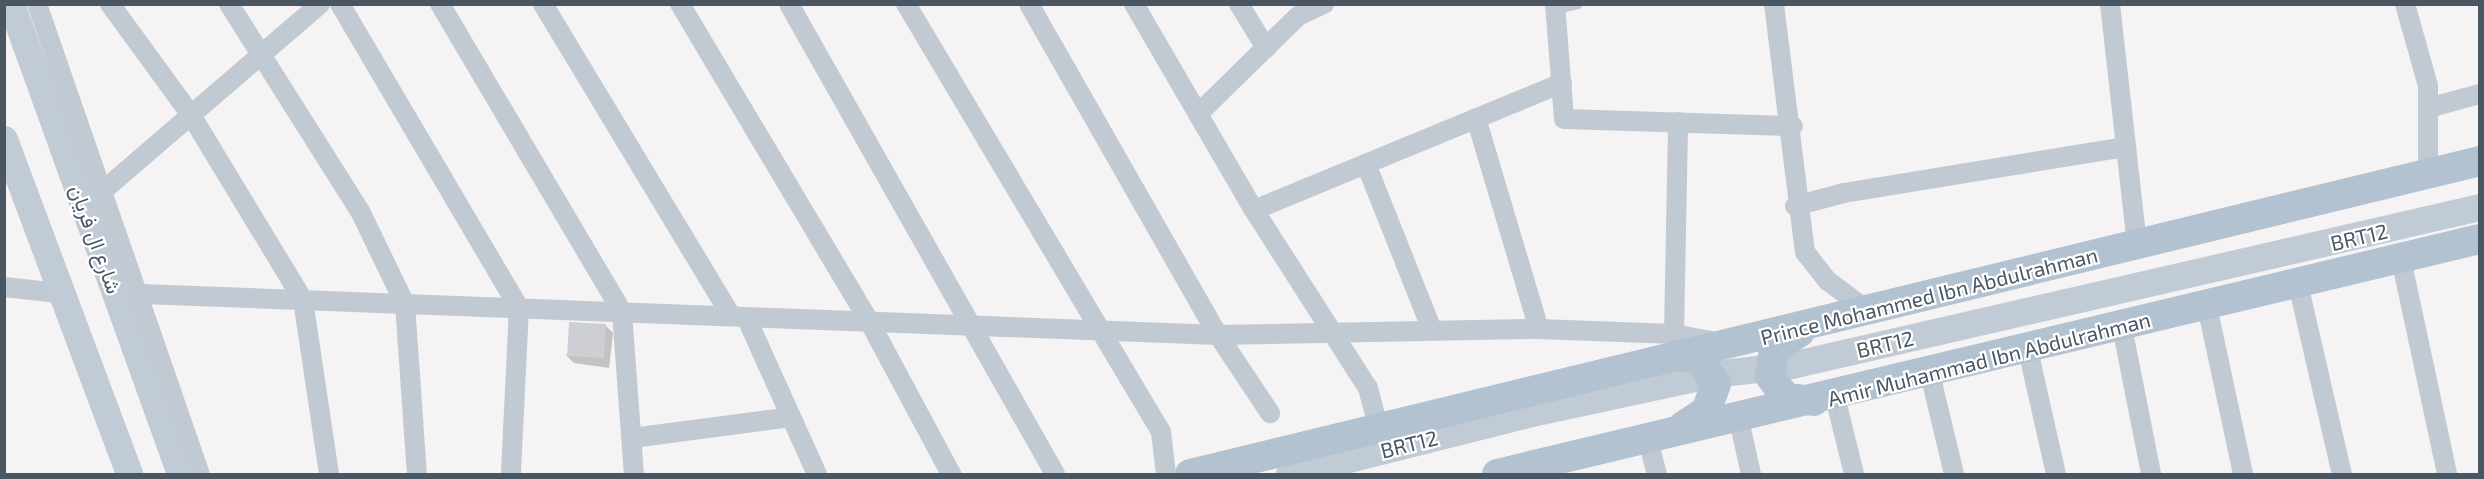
<!DOCTYPE html>
<meta charset="utf-8">
<style>
body{margin:0}
#map{position:relative;width:2484px;height:479px;overflow:hidden;background:#f5f3f3;font-family:"Exo 2",Vazirmatn,sans-serif}
div>[style]{position:absolute}
[style*='--x']{left:calc(var(--x)*1px);top:calc(var(--y)*1px);width:calc(var(--w)*1px);rotate:calc(var(--a)*1deg)}
.shadow>*{inset:0;background:#0003}
.building>*{inset:0;background:#cdcfd5;transform-origin:0 0}
.lane>*{height:9px;margin:-4.5px;padding:0 4.5px;transform-origin:4.5px;border-radius:4.5px;background:#c1cad2}
.street>*{height:20px;margin:-10px;padding:0 10px;transform-origin:10px;border-radius:10px;background:#c1cad2}
.secondary>*{height:27px;margin:-13.5px;padding:0 13.5px;transform-origin:13.5px;border-radius:13.5px;background:#c1cbd6}
.primary>*{height:30px;margin:-15px;padding:0 15px;transform-origin:15px;border-radius:15px;background:#b3c2d1}
span{translate:-50% -50%;white-space:nowrap;text-align:center;line-height:1.15;-webkit-text-stroke:4.5px #fff;paint-order:stroke}
.street-label{font-size:21px;color:#4a5661}
.frame{position:absolute;inset:0;border:6px solid #4a5661;pointer-events:none}
</style>
<div id="map">
<div class="shadow">
<div style="clip-path:polygon(605px 325px,613px 333px,609px 368px,574px 363px,566px 355px)"></div>
</div>
<div class="building">
<div style="left:569px;top:322px;width:37px;height:34px;rotate:3deg"></div>
</div>
<div class="lane">
<div style="--x:1556;--y:9;--w:22;--a:-13"></div>
</div>
<div class="street">
<div style="--x:37;--y:4;--w:497;--a:70.9"></div>
<div style="--x:110;--y:4;--w:137;--a:53.9"></div>
<div style="--x:191;--y:115;--w:216;--a:58.8"></div>
<div style="--x:303;--y:300;--w:176;--a:81.5"></div>
<div style="--x:229;--y:4;--w:245;--a:57.7"></div>
<div style="--x:360;--y:211;--w:103;--a:64.2"></div>
<div style="--x:405;--y:304;--w:170;--a:86"></div>
<div style="--x:340;--y:4;--w:353;--a:59.5"></div>
<div style="--x:519;--y:308;--w:166;--a:92.8"></div>
<div style="--x:440;--y:4;--w:358;--a:59.4"></div>
<div style="--x:622;--y:312;--w:162;--a:85.8"></div>
<div style="--x:543;--y:4;--w:364;--a:58.9"></div>
<div style="--x:680;--y:4;--w:369;--a:59.2"></div>
<div style="--x:869;--y:321;--w:174;--a:61.8"></div>
<div style="--x:789;--y:4;--w:540;--a:60.49"></div>
<div style="--x:906;--y:4;--w:498;--a:59.2"></div>
<div style="--x:1161;--y:432;--w:42;--a:83.2"></div>
<div style="--x:1029;--y:4;--w:381;--a:60.3"></div>
<div style="--x:1218;--y:335;--w:94;--a:56.3"></div>
<div style="--x:1134;--y:4;--w:238;--a:59.8"></div>
<div style="--x:1254;--y:210;--w:211;--a:57.4"></div>
<div style="--x:1368;--y:388;--w:43;--a:75.3"></div>
<div style="--x:1239;--y:4;--w:52;--a:58.5"></div>
<div style="--x:1555;--y:4;--w:115;--a:85.5"></div>
<div style="--x:1564;--y:119;--w:229;--a:1.8"></div>
<div style="--x:1774;--y:4;--w:250;--a:82.9"></div>
<div style="--x:1805;--y:252;--w:37;--a:52"></div>
<div style="--x:1828;--y:281;--w:54;--a:36.7"></div>
<div style="--x:2110;--y:4;--w:244;--a:83.6"></div>
<div style="--x:2405;--y:4;--w:85;--a:74.3"></div>
<div style="--x:2428;--y:86;--w:89;--a:90"></div>
<div style="--x:2428;--y:108;--w:54;--a:-15.1"></div>
<div style="--x:1198;--y:114;--w:140;--a:-44.4"></div>
<div style="--x:1298;--y:16;--w:29;--a:-25"></div>
<div style="--x:1476;--y:118;--w:220;--a:73.4"></div>
<div style="--x:1366;--y:164;--w:179;--a:68.3"></div>
<div style="--x:91;--y:201;--w:302;--a:-40.7"></div>
<div style="--x:1795;--y:206;--w:51;--a:-14.9"></div>
<div style="--x:1844;--y:193;--w:286;--a:-9.3"></div>
<div style="--x:1254;--y:210;--w:333;--a:-22.4"></div>
<div style="--x:2401;--y:259;--w:220;--a:77.9"></div>
<div style="--x:2298;--y:284;--w:195;--a:77"></div>
<div style="--x:4;--y:287;--w:55;--a:6.2"></div>
<div style="--x:115;--y:293;--w:1104;--a:2.18"></div>
<div style="--x:1218;--y:335;--w:321;--a:-1.1"></div>
<div style="--x:1539;--y:329;--w:135;--a:2.1"></div>
<div style="--x:1674;--y:334;--w:43;--a:10.8"></div>
<div style="--x:2207;--y:306;--w:172;--a:77.9"></div>
<div style="--x:746;--y:317;--w:172;--a:65.7"></div>
<div style="--x:2122;--y:327;--w:150;--a:78.8"></div>
<div style="--x:1674;--y:334;--w:212;--a:-88.9"></div>
<div style="--x:2028;--y:350;--w:127;--a:77.3"></div>
<div style="--x:1930;--y:374;--w:103;--a:76.5"></div>
<div style="--x:1835;--y:397;--w:79;--a:76.1"></div>
<div style="--x:1739;--y:420;--w:55;--a:77.5"></div>
<div style="--x:1647;--y:437;--w:38;--a:75"></div>
<div style="--x:632;--y:438;--w:160;--a:-7.5"></div>
</div>
<div class="secondary">
<div style="--x:11;--y:4;--w:499;--a:70.2"></div>
<div style="--x:4;--y:139;--w:358;--a:69.5"></div>
<div style="--x:1289;--y:474;--w:255;--a:-14.1"></div>
<div style="--x:1536;--y:412;--w:181;--a:-12.1"></div>
<div style="--x:1713;--y:374;--w:79;--a:-6.6"></div>
<div style="--x:1791;--y:365;--w:707;--a:-12.92"></div>
</div>
<div class="primary">
<div style="--x:1800;--y:332;--w:31;--a:147"></div>
<div style="--x:1774;--y:349;--w:27;--a:98"></div>
<div style="--x:1770;--y:376;--w:27;--a:54"></div>
<div style="--x:1786;--y:398;--w:28;--a:6"></div>
<div style="--x:1678;--y:355;--w:22;--a:13"></div>
<div style="--x:1699;--y:360;--w:29;--a:55"></div>
<div style="--x:1716;--y:384;--w:29;--a:110"></div>
<div style="--x:1706;--y:411;--w:27;--a:147"></div>
<div style="--x:1190;--y:474;--w:1327;--a:-13.64"></div>
<div style="--x:1497;--y:474;--w:1011;--a:-13.45"></div>
</div>
<div class="street-label">
<span style="left:2359px;top:237px;rotate:-13deg">BRT12</span>
<span style="left:96px;top:239px;rotate:70deg">شارع ال فريان</span>
<span style="left:1929px;top:296px;rotate:-14deg">Prince Mohammed Ibn Abdulrahman</span>
<span style="left:1885px;top:344px;rotate:-13deg">BRT12</span>
<span style="left:1989px;top:359px;rotate:-14deg">Amir Muhammad Ibn Abdulrahman</span>
<span style="left:1409px;top:444px;rotate:-14deg">BRT12</span>
</div>
<div class="frame"></div>
</div>
